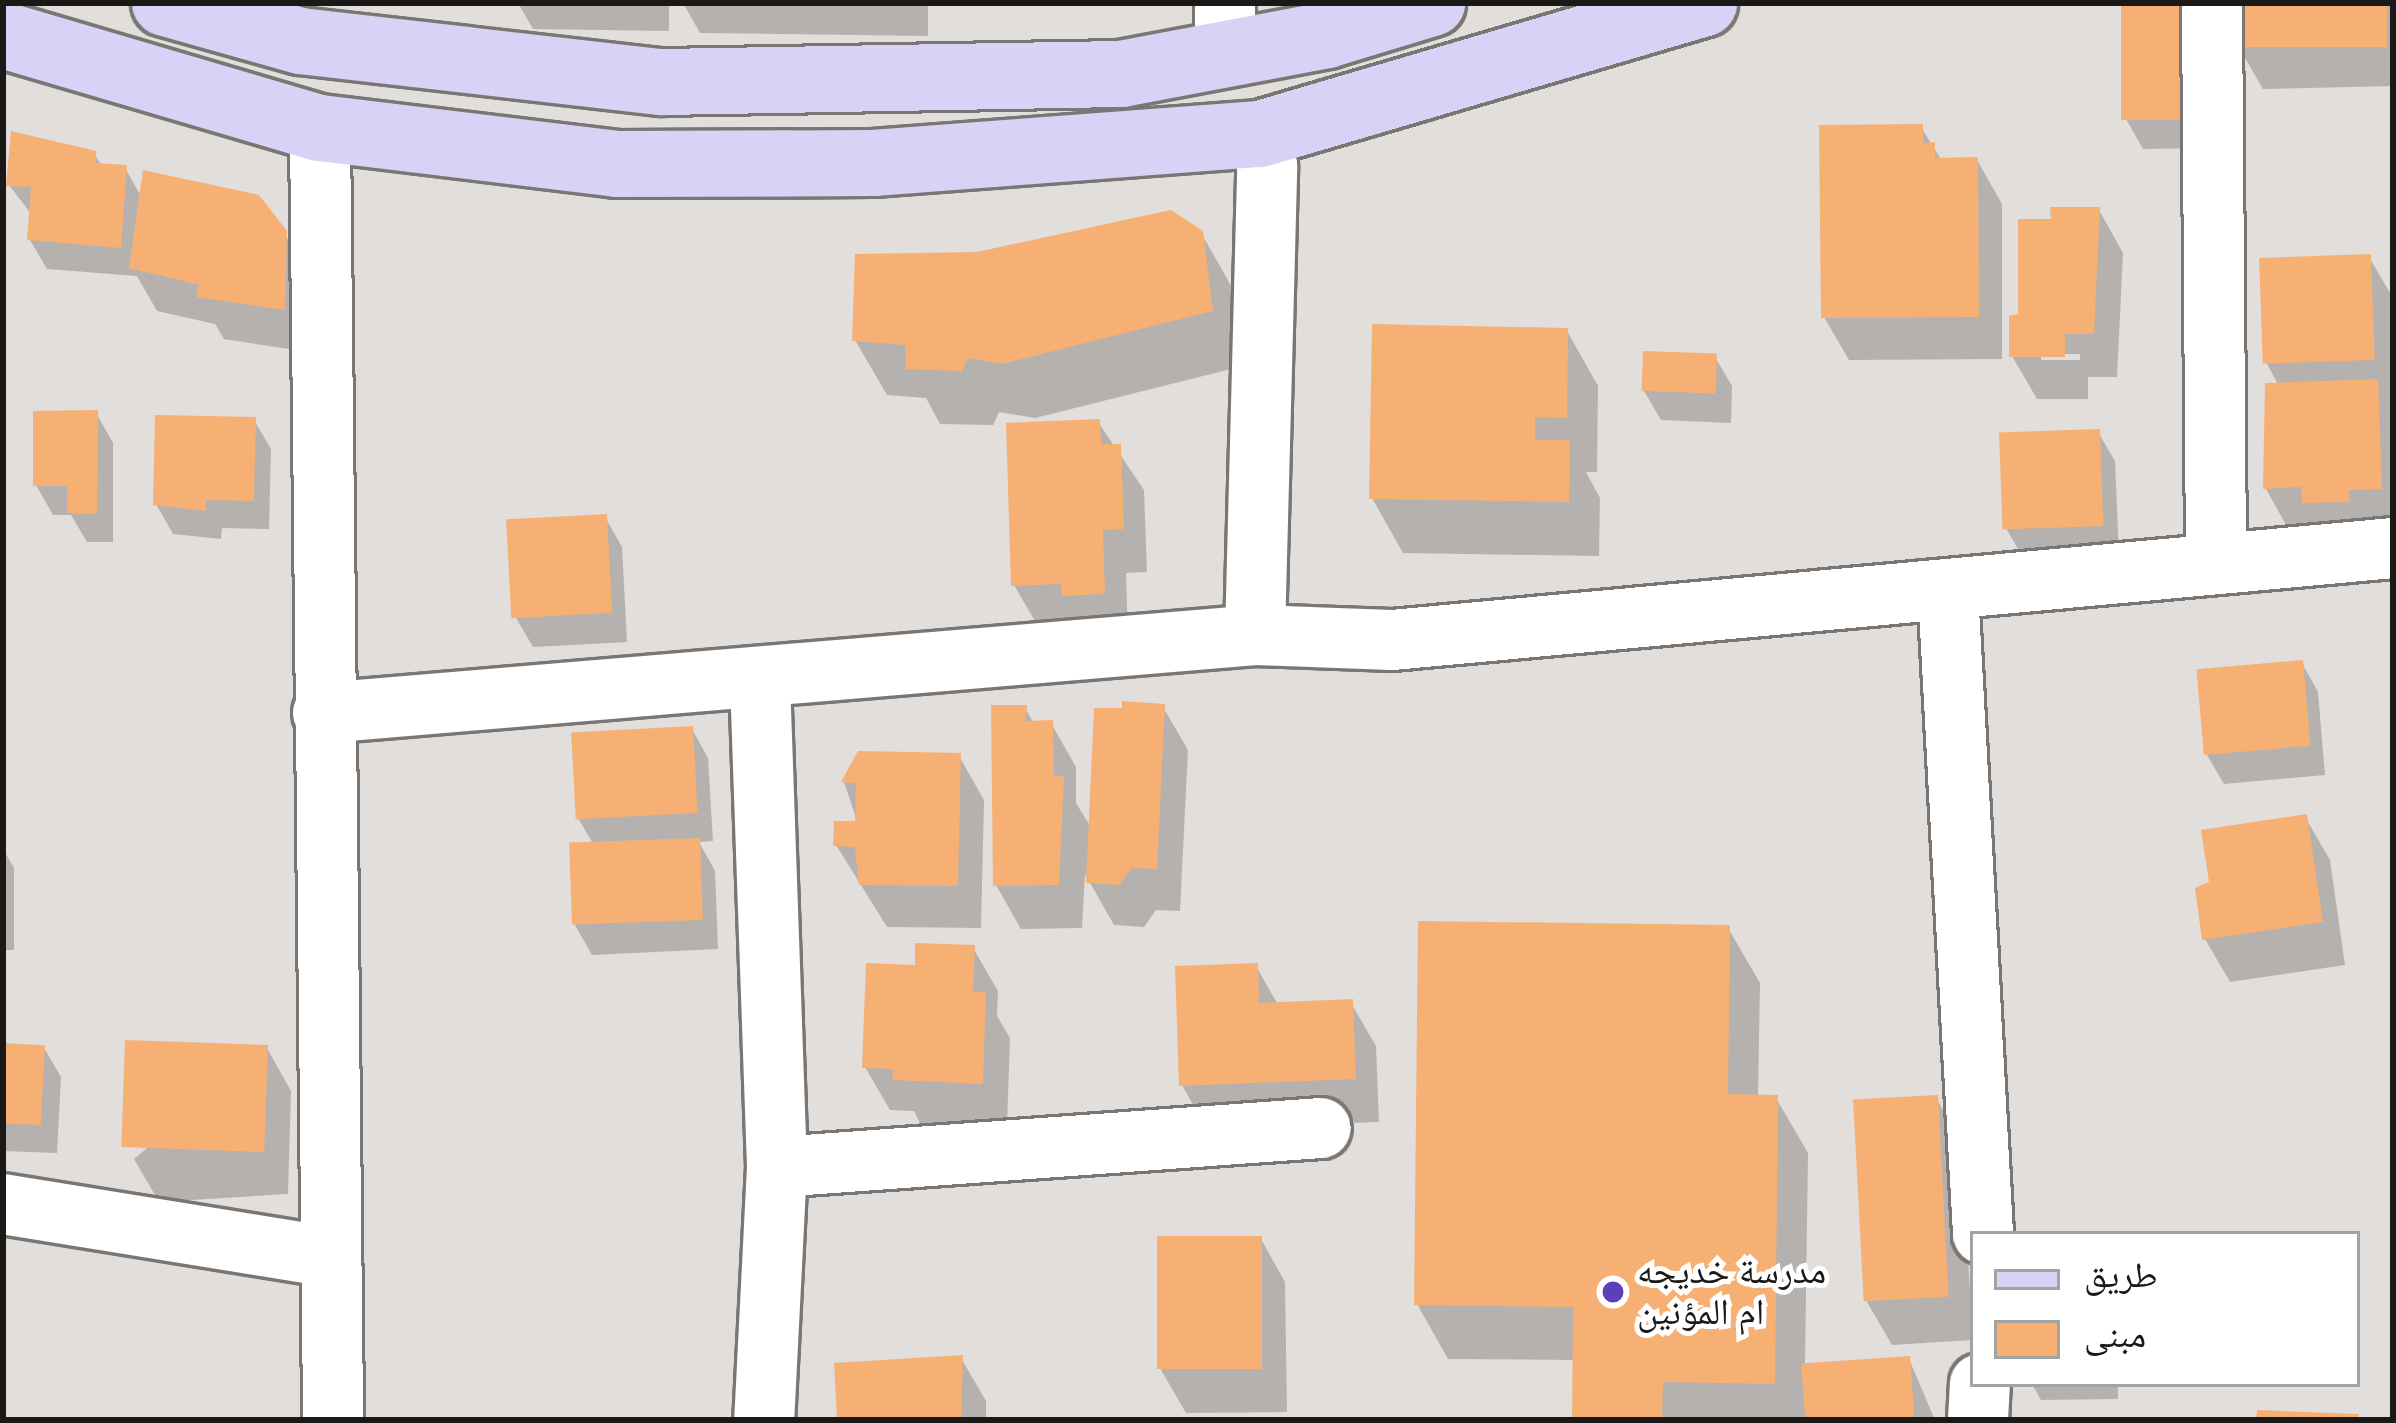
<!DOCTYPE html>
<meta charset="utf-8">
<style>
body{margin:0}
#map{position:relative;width:2396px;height:1423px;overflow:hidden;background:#e2dedb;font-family:"Varela Round","Noto Naskh Arabic",sans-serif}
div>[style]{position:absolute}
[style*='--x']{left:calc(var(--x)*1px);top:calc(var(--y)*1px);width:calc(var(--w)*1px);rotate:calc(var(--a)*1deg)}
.shadow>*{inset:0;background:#0003}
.building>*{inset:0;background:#f6b074;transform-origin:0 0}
.roads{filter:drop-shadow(3px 0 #797673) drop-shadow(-3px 0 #797673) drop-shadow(0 3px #797673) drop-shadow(0 -3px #797673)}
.minor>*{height:60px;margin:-30px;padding:0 30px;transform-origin:30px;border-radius:30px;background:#fff}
.major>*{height:66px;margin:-33px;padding:0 33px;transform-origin:33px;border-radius:33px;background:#d6d3f7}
.dots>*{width:33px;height:33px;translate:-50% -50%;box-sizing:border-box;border:6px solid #fff;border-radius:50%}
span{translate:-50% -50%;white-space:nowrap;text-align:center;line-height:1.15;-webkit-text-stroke:10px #fff;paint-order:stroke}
.poi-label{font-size:36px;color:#1a1918}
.left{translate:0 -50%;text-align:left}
.frame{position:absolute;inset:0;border:6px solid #1a1918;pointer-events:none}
.legend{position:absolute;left:1970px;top:1231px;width:390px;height:156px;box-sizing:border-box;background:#fff;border:3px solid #a3a3a3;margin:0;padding:15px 21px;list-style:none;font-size:36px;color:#1a1918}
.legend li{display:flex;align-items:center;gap:24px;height:60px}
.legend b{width:60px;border:3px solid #a3a3a3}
</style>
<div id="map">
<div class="shadow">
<div style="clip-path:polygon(518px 3px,669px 3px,669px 31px,533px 29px)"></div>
<div style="clip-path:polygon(683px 3px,928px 3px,928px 36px,700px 33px)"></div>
<div style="clip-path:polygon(2124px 3px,2206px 148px,2143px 149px,2126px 119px)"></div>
<div style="clip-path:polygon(2236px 3px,2393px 3px,2393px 86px,2263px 89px,2238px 46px)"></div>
<div style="clip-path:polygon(1921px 127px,1942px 161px,1977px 160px,2002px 204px,2002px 359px,1849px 360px,1824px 317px)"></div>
<div style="clip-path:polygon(94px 154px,102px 166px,125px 168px,142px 198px,284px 233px,310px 277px,308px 352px,224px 339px,215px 324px,157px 311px,137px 276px,47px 269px,30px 240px,32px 215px,9px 185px)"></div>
<div style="clip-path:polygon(evenodd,2099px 210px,2123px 253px,2117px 377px,2088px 377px,2088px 399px,2037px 399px,2012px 356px,2021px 316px,2054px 222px,2099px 210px,2041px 354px,2080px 354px,2080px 360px,2041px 360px,2041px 354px)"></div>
<div style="clip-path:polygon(1201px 233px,1233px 289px,1243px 366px,1035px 418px,999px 412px,993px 425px,940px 424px,926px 398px,887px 395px,855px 340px,977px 255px)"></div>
<div style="clip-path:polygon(2369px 257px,2393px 298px,2393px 531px,2290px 532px,2266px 489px,2279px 386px,2267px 364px)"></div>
<div style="clip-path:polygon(1567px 331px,1598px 386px,1597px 472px,1586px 472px,1600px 498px,1599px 556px,1403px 553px,1372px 498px)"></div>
<div style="clip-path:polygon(1715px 357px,1732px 386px,1731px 423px,1661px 420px,1644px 391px)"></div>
<div style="clip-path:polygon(96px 413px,113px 443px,113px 542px,87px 542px,71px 515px,53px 515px,36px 485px)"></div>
<div style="clip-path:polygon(254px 420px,271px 449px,269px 529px,222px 528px,221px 539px,173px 534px,156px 504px)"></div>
<div style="clip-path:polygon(1098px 422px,1144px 490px,1147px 572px,1126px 573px,1128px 637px,1039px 628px,1014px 585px)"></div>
<div style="clip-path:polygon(2098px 432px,2115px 461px,2119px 555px,2024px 559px,2007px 530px)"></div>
<div style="clip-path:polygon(605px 517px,622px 547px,627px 642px,533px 647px,516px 618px)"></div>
<div style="clip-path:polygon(2302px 663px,2318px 692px,2325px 775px,2224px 784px,2207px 755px)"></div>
<div style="clip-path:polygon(1163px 707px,1188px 750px,1180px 911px,1156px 910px,1144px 927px,1114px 925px,1085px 874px,1082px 928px,1021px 929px,996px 885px,1025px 708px,1034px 724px,1051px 723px,1076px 767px,1076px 803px,1092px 829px)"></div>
<div style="clip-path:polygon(692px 729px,708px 758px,713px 841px,699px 842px,715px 871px,718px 949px,592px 955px,575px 925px,595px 847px,578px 818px)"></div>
<div style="clip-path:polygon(860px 754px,959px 756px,984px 800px,981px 928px,887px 927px,836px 845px,858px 824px,844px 782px)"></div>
<div style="clip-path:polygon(2305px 817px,2330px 860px,2345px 965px,2230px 982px,2205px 939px)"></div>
<div style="clip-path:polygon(3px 849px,14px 868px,14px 950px,3px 950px)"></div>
<div style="clip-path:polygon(1728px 928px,1760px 983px,1758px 1097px,1776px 1098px,1808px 1153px,1805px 1366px,1909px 1359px,1935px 1420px,1575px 1420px,1575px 1360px,1448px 1359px,1417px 1304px)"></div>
<div style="clip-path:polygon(973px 948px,998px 991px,997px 1016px,1010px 1038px,1007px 1126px,920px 1123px,914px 1111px,890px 1110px,865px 1067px,918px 968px)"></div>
<div style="clip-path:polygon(1256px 966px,1278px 1005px,1351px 1003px,1376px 1046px,1379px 1122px,1206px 1128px,1182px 1085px)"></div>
<div style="clip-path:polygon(3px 1046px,44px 1048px,61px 1077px,57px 1153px,3px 1151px)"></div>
<div style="clip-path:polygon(267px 1048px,291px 1091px,288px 1194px,159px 1202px,134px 1159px)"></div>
<div style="clip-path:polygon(1936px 1098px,1961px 1141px,1973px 1340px,1892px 1345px,1867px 1302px)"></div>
<div style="clip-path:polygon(1261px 1239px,1285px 1282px,1287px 1412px,1186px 1413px,1161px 1370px)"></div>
<div style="clip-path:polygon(961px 1358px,986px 1401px,986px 1420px,840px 1420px)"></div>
<div style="clip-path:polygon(2032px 1384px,2118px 1384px,2118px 1399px,2041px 1400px)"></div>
</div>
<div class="building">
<div style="left:2121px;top:3px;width:69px;height:117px"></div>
<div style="left:2233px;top:3px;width:154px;height:44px"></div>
<div style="clip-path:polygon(1923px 124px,1923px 143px,1935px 142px,1935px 158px,1978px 157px,1979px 317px,1821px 318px,1819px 125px)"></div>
<div style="clip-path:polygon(11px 131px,96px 151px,96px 163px,127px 165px,121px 248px,27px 240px,31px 187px,6px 186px)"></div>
<div style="clip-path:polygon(143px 170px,259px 195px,287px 231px,285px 310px,196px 297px,199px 285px,129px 268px)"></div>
<div style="clip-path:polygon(2050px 207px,2100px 207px,2094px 334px,2065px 334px,2065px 357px,2009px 357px,2009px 316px,2018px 314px,2018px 219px,2051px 219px)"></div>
<div style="clip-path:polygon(1171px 210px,1203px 231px,1213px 311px,1002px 364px,968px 358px,962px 371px,906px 369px,905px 345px,852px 341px,855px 254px,977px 252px)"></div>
<div style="left:2371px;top:254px;width:106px;height:112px;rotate:88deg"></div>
<div style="clip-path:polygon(1372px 324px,1568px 328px,1567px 418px,1535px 417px,1535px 440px,1570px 440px,1569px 502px,1369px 499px)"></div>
<div style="left:1643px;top:351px;width:74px;height:40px;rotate:2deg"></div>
<div style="clip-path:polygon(2378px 379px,2382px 489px,2349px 490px,2350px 502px,2302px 503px,2301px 487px,2263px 489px,2265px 383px)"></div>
<div style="clip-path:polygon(98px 410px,97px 514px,67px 513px,67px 486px,33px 486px,33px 411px)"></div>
<div style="clip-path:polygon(155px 415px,256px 417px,254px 501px,206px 500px,206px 511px,153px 505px)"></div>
<div style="clip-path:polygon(1100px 419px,1101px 444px,1121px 444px,1124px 529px,1103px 530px,1105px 594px,1062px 596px,1061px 584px,1011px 586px,1006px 423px)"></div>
<div style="left:2100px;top:429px;width:97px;height:101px;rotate:88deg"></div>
<div style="left:607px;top:514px;width:99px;height:101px;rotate:87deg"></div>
<div style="left:2303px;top:660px;width:86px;height:107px;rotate:85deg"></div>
<div style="clip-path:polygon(1122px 701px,1165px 704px,1157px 869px,1131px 868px,1119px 885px,1086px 883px,1094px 708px,1122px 708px)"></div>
<div style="clip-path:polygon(991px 705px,1027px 705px,1026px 721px,1053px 720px,1054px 777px,1064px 776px,1059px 885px,993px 886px)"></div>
<div style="left:693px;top:726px;width:87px;height:122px;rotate:87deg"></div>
<div style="clip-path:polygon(858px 751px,961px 753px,958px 886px,859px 885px,855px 847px,833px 846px,834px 821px,855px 821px,856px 783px,841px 782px)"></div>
<div style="clip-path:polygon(2307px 814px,2323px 922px,2202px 940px,2195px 888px,2209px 882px,2201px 830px)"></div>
<div style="left:700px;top:838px;width:82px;height:131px;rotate:88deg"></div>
<div style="clip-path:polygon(1418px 921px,1730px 925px,1728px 1094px,1778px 1095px,1775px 1384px,1663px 1382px,1662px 1420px,1572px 1420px,1573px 1307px,1414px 1305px)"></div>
<div style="clip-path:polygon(915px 943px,975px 945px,973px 992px,986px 992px,983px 1084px,892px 1080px,893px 1069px,862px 1068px,866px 963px,915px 965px)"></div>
<div style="clip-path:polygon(1258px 963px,1259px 1003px,1353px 999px,1356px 1079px,1179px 1086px,1175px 966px)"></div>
<div style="left:3px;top:1043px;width:42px;height:80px;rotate:3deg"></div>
<div style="left:268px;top:1045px;width:107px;height:143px;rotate:92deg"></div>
<div style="left:1938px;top:1095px;width:202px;height:85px;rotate:87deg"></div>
<div style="left:1262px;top:1236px;width:133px;height:105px;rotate:90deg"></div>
<div style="clip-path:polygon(963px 1355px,961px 1420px,837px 1420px,834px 1363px)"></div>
<div style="left:1910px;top:1356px;width:64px;height:109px;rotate:86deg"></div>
<div style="clip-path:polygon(2257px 1410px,2359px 1414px,2358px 1420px,2256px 1420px)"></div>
</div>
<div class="roads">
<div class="minor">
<div style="--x:2212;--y:3;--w:558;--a:89.59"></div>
<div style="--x:1224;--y:56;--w:53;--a:-88.9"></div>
<div style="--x:320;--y:128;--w:1292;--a:89.42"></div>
<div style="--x:1948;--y:591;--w:644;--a:86.88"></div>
<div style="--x:1255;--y:635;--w:469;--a:-88.5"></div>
<div style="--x:1267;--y:166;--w:33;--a:-102"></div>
<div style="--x:760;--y:680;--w:487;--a:88"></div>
<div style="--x:777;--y:1167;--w:253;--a:92.9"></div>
<div style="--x:323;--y:713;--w:935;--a:-4.78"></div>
<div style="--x:1255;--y:635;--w:137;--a:2.1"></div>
<div style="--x:1392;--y:640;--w:1005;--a:-5.25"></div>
<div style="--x:777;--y:1167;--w:545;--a:-4.1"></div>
<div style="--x:3;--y:1204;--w:331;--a:9.2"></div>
<div style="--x:1978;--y:1420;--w:36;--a:-87"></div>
</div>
<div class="major">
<div style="--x:165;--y:3;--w:140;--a:15.7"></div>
<div style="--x:300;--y:41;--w:364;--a:6.5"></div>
<div style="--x:662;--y:82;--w:459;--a:-1"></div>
<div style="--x:1121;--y:74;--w:210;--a:-10.7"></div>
<div style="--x:1327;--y:35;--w:110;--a:-16.9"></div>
<div style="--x:3;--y:35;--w:330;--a:16.4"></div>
<div style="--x:320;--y:128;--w:298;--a:6.9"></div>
<div style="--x:616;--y:164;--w:257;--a:-0.2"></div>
<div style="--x:873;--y:163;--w:388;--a:-4.3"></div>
<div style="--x:1260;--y:134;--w:463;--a:-16.4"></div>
</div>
</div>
<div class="dots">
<div style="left:1613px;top:1292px;background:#5b40b8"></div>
</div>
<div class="poi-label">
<span class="left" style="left:1637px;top:1292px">مدرسة خديجه<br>ام المؤنين</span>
</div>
<div class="frame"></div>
<ul class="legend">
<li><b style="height:15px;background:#d6d3f7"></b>طريق</li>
<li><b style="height:33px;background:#f6b074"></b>مبنى</li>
</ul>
</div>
